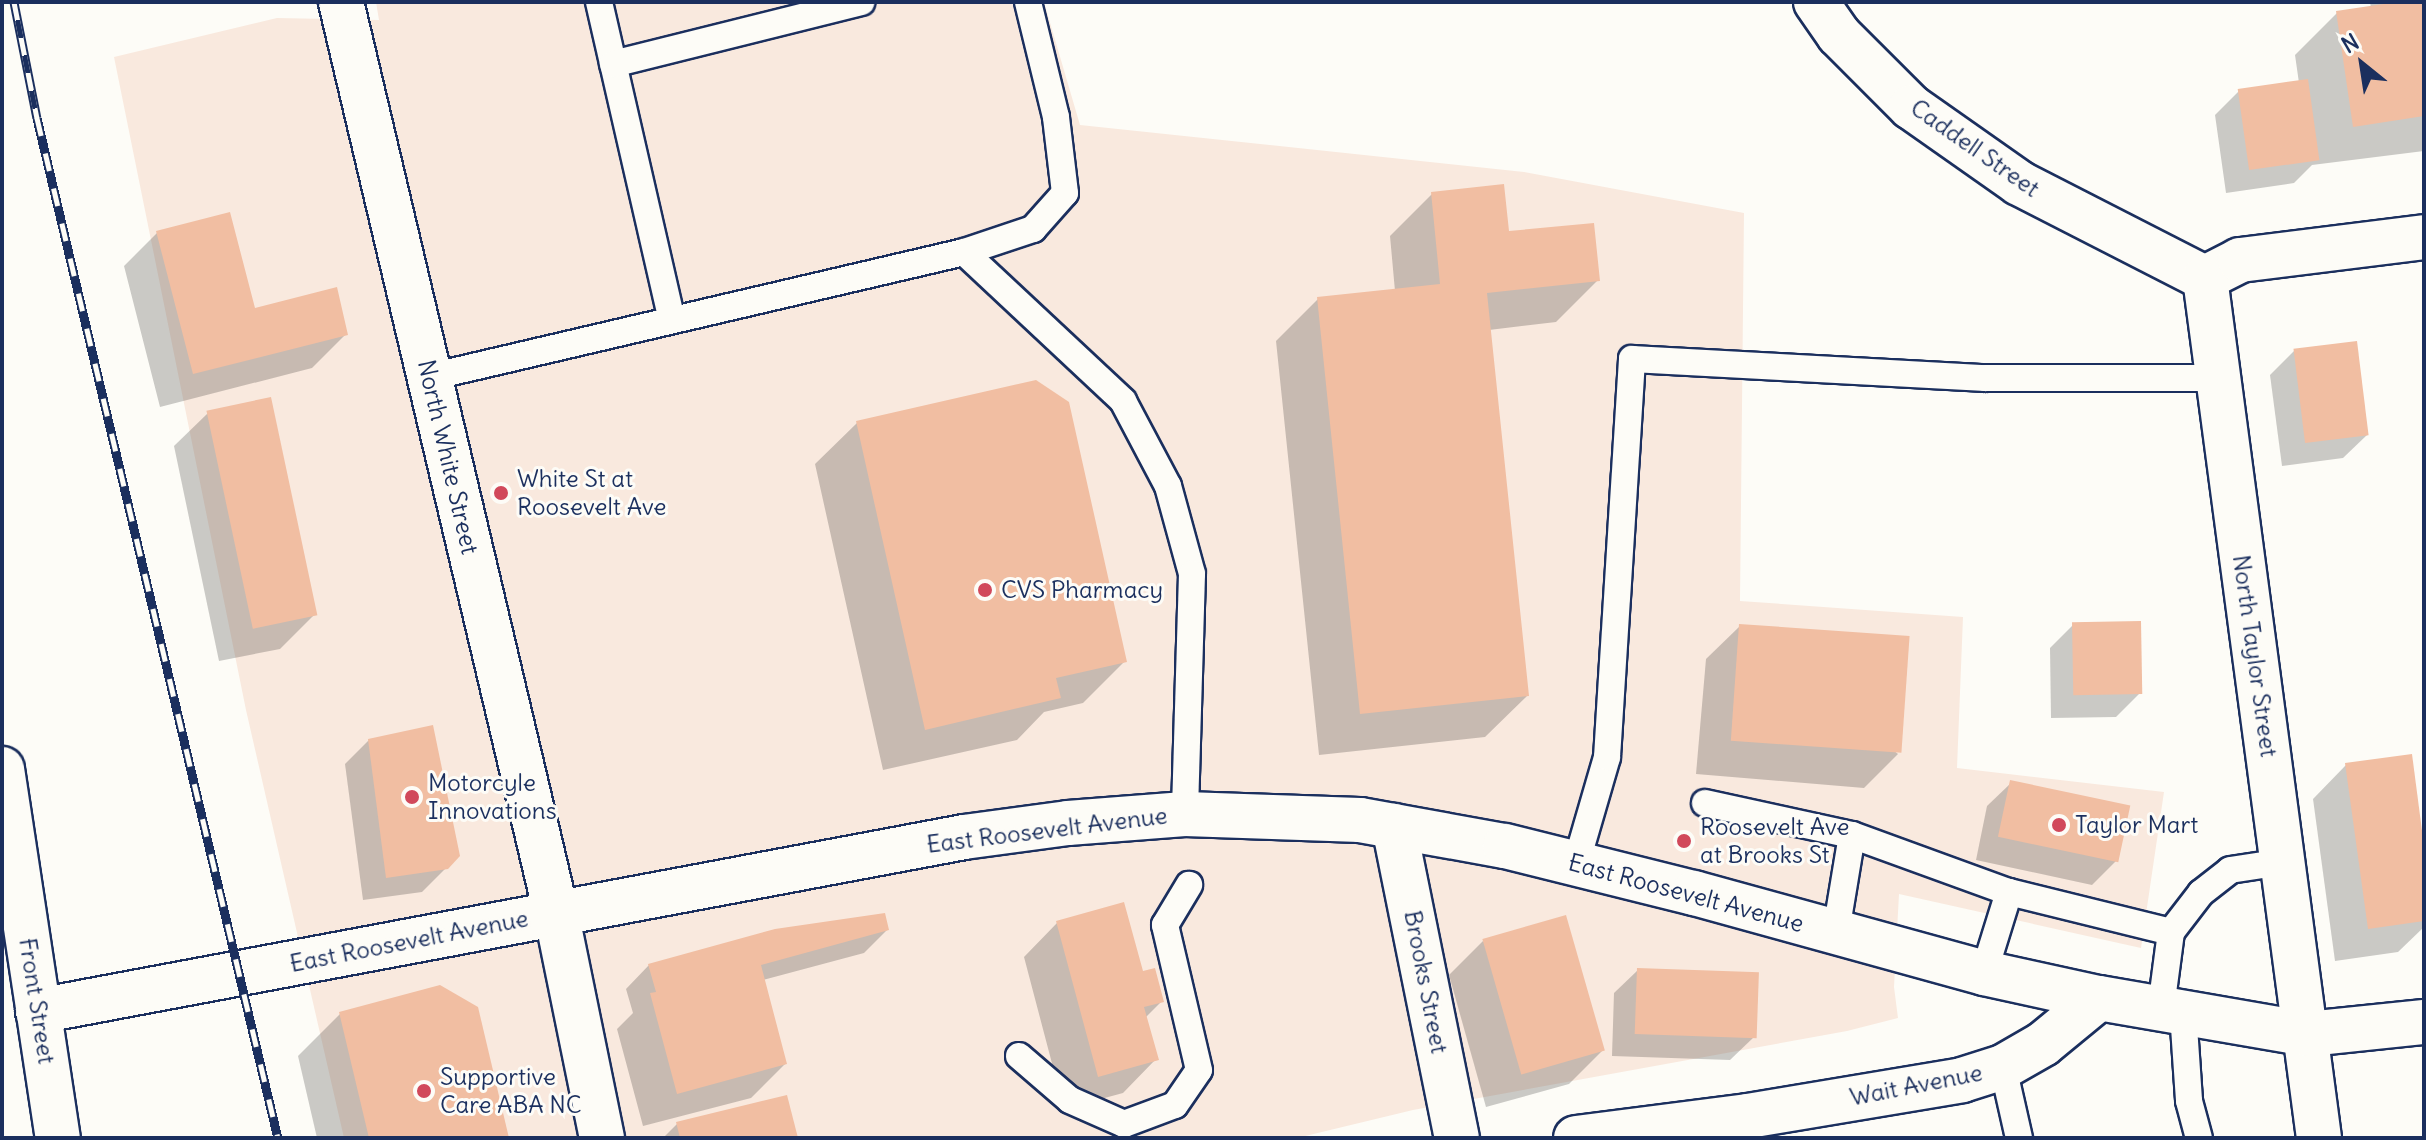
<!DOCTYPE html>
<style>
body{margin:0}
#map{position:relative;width:2426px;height:1140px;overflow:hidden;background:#fdfcf7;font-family:Delius,sans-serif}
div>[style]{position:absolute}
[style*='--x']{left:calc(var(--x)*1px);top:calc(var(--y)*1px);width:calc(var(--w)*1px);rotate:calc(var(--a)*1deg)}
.built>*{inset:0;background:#f9e9de}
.shadow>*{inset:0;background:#0003}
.building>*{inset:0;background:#f1bea2;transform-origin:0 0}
.roads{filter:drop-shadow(2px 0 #1b2f5e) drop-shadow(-2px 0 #1b2f5e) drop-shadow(0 2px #1b2f5e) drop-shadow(0 -2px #1b2f5e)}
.service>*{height:26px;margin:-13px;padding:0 13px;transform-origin:13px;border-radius:13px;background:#fdfcf7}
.minor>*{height:44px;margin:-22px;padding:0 22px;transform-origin:22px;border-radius:22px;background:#fdfcf7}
.tertiary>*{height:44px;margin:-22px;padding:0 22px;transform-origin:22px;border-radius:22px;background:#fdfcf7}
.secondary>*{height:44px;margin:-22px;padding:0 22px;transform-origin:22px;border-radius:22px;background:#fdfcf7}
.primary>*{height:44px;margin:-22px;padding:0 22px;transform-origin:22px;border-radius:22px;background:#fdfcf7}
.rail>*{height:9px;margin-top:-4.5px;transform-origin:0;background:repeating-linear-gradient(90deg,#fdfcf7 0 18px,#1b2f5e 0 36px);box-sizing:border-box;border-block:2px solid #1b2f5e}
.dots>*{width:22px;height:22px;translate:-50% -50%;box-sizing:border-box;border:4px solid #fdfcf7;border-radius:50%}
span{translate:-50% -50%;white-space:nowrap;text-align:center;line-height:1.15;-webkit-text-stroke:6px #fdfcf7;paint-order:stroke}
.street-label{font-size:24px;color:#1b2f5e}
.poi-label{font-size:24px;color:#1b2f5e}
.left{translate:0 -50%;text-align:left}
.frame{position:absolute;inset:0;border:4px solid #1b2f5e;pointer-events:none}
.north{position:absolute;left:2322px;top:24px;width:80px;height:80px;-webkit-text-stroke:6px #fdfcf7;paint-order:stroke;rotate:330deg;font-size:22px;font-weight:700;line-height:32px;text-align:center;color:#1b2f5e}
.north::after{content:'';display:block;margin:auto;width:28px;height:36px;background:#1b2f5e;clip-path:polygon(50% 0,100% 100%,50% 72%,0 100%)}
</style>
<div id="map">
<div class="built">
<div style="clip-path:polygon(376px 2px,1044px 2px,1080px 125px,1524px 172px,1744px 213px,1740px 601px,1963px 617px,1957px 768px,2164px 792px,2141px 948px,1899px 894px,1894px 987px,1898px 1018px,1847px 1031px,1413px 1110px,1297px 1138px,344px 1138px,246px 710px,114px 57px,277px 18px,379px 20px)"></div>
</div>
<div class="shadow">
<div style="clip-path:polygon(2370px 2px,2424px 2px,2424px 151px,2312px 165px,2294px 183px,2226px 193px,2215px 115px,2239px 91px,2299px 83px,2295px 55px,2337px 13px,2371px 8px)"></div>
<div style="clip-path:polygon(1432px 194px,1597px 281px,1556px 322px,1489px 330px,1527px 696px,1485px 737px,1319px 755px,1276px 341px,1318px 299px,1395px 291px,1390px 236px)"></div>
<div style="clip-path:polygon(157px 233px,254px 310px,346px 334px,312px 368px,160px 407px,124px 266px)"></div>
<div style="clip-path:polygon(2294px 351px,2367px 435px,2343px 458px,2282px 466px,2270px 375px)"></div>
<div style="clip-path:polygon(208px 413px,314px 615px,280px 649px,219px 661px,174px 446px)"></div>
<div style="clip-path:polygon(857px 423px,1125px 661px,1083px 703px,1044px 712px,1017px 740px,883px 770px,815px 464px)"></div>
<div style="clip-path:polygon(2073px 625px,2140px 693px,2116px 717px,2051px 718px,2050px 648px)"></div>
<div style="clip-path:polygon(1740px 626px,1898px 754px,1864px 788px,1696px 774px,1706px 659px)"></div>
<div style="clip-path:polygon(369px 740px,446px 868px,422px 892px,363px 900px,345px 764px)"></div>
<div style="clip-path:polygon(2346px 765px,2424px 861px,2424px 927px,2398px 952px,2335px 961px,2313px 799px)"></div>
<div style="clip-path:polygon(2011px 783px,2116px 861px,2092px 885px,1976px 860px,1987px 806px)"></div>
<div style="clip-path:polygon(1057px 923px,1142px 974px,1162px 1001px,1145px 1018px,1156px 1059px,1123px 1093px,1064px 1109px,1024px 957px)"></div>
<div style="clip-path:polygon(887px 930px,864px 953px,763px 980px,785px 1064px,751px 1098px,643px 1126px,617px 1029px,633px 1013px,626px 989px,649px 965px)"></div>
<div style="clip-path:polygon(1483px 941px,1603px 1050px,1569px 1084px,1486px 1107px,1449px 975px)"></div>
<div style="clip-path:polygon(1638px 970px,1754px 1037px,1730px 1060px,1612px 1056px,1614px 993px)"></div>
<div style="clip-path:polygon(340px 1014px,507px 1138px,317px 1138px,298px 1056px)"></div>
<div style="clip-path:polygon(677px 1124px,796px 1138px,663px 1138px)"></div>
</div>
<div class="building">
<div style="clip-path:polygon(2397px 2px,2424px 2px,2424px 116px,2353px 127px,2336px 11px)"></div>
<div style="left:2308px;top:79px;width:82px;height:71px;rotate:82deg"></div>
<div style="clip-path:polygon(1504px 184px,1509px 231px,1594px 223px,1600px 281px,1487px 293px,1529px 696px,1360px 714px,1317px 297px,1440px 284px,1431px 192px)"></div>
<div style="clip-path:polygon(230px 212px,255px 308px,337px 287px,348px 335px,193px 374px,156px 231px)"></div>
<div style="left:2357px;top:341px;width:95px;height:64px;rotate:83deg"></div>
<div style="clip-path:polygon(1036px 380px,1069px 402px,1127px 662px,1056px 678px,1061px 698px,925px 730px,856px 421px)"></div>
<div style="left:271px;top:397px;width:223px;height:66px;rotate:78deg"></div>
<div style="left:2141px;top:621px;width:73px;height:69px;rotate:89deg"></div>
<div style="left:1739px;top:624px;width:171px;height:117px;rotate:4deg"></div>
<div style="clip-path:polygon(433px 725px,460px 856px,448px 869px,386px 878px,368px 739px)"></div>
<div style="clip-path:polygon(2412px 754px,2424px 846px,2424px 921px,2368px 929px,2345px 763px)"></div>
<div style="left:2010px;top:780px;width:123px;height:58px;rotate:12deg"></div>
<div style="clip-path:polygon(1124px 902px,1143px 971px,1155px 968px,1164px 1002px,1144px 1007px,1159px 1060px,1098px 1077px,1056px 921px)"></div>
<div style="clip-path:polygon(885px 913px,889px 930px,761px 965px,787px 1064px,677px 1094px,650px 993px,656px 992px,648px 964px,775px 929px)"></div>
<div style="left:1566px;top:915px;width:141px;height:87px;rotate:74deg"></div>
<div style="left:1637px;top:968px;width:122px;height:66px;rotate:2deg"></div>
<div style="clip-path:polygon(440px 985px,478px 1007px,509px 1138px,369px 1138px,339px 1012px)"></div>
<div style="clip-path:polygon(787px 1095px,798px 1138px,680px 1138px,676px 1122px)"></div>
</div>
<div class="roads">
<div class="service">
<div style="--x:599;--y:2;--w:326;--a:77.1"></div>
<div style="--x:613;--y:64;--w:256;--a:-14"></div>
<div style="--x:964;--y:252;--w:218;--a:43.1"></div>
<div style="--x:1123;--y:401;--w:96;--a:62.1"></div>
<div style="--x:1168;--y:486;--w:91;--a:74.7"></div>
<div style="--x:1192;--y:574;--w:240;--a:91.7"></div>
<div style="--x:430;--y:377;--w:548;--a:-13.17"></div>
<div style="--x:964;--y:252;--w:73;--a:-18.4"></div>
<div style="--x:1033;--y:229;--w:48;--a:-48.4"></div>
<div style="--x:1065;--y:193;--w:77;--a:-96.8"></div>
<div style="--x:1056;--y:117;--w:118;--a:-103.7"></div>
<div style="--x:1705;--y:803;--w:150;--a:12.3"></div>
<div style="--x:1852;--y:835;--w:98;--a:99.4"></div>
<div style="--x:1852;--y:835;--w:167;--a:20"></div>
<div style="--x:2009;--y:892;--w:85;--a:107.2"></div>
<div style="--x:1576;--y:864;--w:111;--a:-73.8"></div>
<div style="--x:1607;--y:757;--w:399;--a:-86.4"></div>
<div style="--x:1632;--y:359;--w:354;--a:3.1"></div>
<div style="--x:1985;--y:378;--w:233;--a:0"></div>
<div style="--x:2009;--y:892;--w:167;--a:13.9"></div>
<div style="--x:2171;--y:932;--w:77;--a:97.5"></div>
<div style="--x:2171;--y:932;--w:49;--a:-52.4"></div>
<div style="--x:2201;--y:893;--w:37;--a:-38"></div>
<div style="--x:2230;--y:870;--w:53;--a:-8.7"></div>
<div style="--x:2183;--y:1012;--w:89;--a:86.1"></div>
<div style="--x:2189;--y:1101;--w:38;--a:75"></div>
<div style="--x:1019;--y:1056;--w:67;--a:40.8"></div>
<div style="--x:1070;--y:1100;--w:59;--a:24"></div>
<div style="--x:1124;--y:1124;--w:54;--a:-20.4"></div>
<div style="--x:1175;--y:1105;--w:42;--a:-55.6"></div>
<div style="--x:1199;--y:1070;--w:149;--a:-103.2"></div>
<div style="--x:1165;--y:925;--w:47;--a:-59"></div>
<div style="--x:2003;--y:1067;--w:73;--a:77.3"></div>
</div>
<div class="minor">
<div style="--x:1816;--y:2;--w:40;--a:55.1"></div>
<div style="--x:1839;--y:35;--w:102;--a:45"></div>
<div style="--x:1911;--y:107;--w:132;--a:35.1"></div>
<div style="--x:2019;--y:183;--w:209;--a:27.1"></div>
<div style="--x:2205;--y:278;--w:868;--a:82.45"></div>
<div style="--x:2205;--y:278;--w:39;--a:-27"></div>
<div style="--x:2240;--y:260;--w:185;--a:-7.1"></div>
<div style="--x:1394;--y:826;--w:318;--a:78.6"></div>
<div style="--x:1576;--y:1138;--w:173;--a:-7.3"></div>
<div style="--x:1748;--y:1116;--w:217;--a:-9.5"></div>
<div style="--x:1962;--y:1080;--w:43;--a:-17.6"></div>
<div style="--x:2003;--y:1067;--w:46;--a:-29.9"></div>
<div style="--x:2043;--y:1044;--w:72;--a:-39.4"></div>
</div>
<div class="tertiary">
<div style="--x:556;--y:912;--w:231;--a:78.5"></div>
</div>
<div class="secondary">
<div style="--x:341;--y:2;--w:935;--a:76.71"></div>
<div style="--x:38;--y:1011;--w:942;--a:-10.64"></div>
<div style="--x:964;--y:837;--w:105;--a:-7.7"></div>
<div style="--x:1068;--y:823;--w:117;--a:-4.4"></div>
<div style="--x:1185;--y:814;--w:175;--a:2"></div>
<div style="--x:1360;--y:820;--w:147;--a:10.2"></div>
<div style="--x:1505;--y:846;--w:195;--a:14"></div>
<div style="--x:1694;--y:893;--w:301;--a:15.4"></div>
<div style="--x:1984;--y:973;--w:118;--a:12.3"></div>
<div style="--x:2099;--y:998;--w:212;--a:9.8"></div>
<div style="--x:2308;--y:1034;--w:117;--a:-5.9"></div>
</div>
<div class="primary">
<div style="--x:2;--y:769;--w:373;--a:81.4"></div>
</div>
</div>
<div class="rail">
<div style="--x:14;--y:2;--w:118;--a:78.8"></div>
<div style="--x:37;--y:118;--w:1048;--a:76.71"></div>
</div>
<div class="dots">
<div style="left:501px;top:493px;background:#d1495b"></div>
<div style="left:985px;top:590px;background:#d1495b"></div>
<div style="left:412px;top:797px;background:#d1495b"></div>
<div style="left:2059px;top:825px;background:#d1495b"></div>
<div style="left:1684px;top:841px;background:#d1495b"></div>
<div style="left:424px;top:1091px;background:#d1495b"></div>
</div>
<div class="street-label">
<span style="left:1975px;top:148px;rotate:35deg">Caddell Street</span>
<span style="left:448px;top:457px;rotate:77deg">North White Street</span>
<span style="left:2255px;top:656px;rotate:82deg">North Taylor Street</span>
<span style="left:1047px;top:830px;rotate:-7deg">East Roosevelt Avenue</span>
<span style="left:1686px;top:893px;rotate:15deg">East Roosevelt Avenue</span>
<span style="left:409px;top:941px;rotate:-11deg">East Roosevelt Avenue</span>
<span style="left:1426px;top:982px;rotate:79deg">Brooks Street</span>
<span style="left:37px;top:1001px;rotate:81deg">Front Street</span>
<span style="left:1916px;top:1085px;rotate:-11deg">Wait Avenue</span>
</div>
<div class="poi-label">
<span class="left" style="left:517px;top:493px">White St at<br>Roosevelt Ave</span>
<span class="left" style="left:1001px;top:590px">CVS Pharmacy</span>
<span class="left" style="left:428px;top:797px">Motorcyle<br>Innovations</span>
<span class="left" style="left:2075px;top:825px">Taylor Mart</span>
<span class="left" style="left:1700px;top:841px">Roosevelt Ave<br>at Brooks St</span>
<span class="left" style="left:440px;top:1091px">Supportive<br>Care ABA NC</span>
</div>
<div class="frame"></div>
<div class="north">N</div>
</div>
